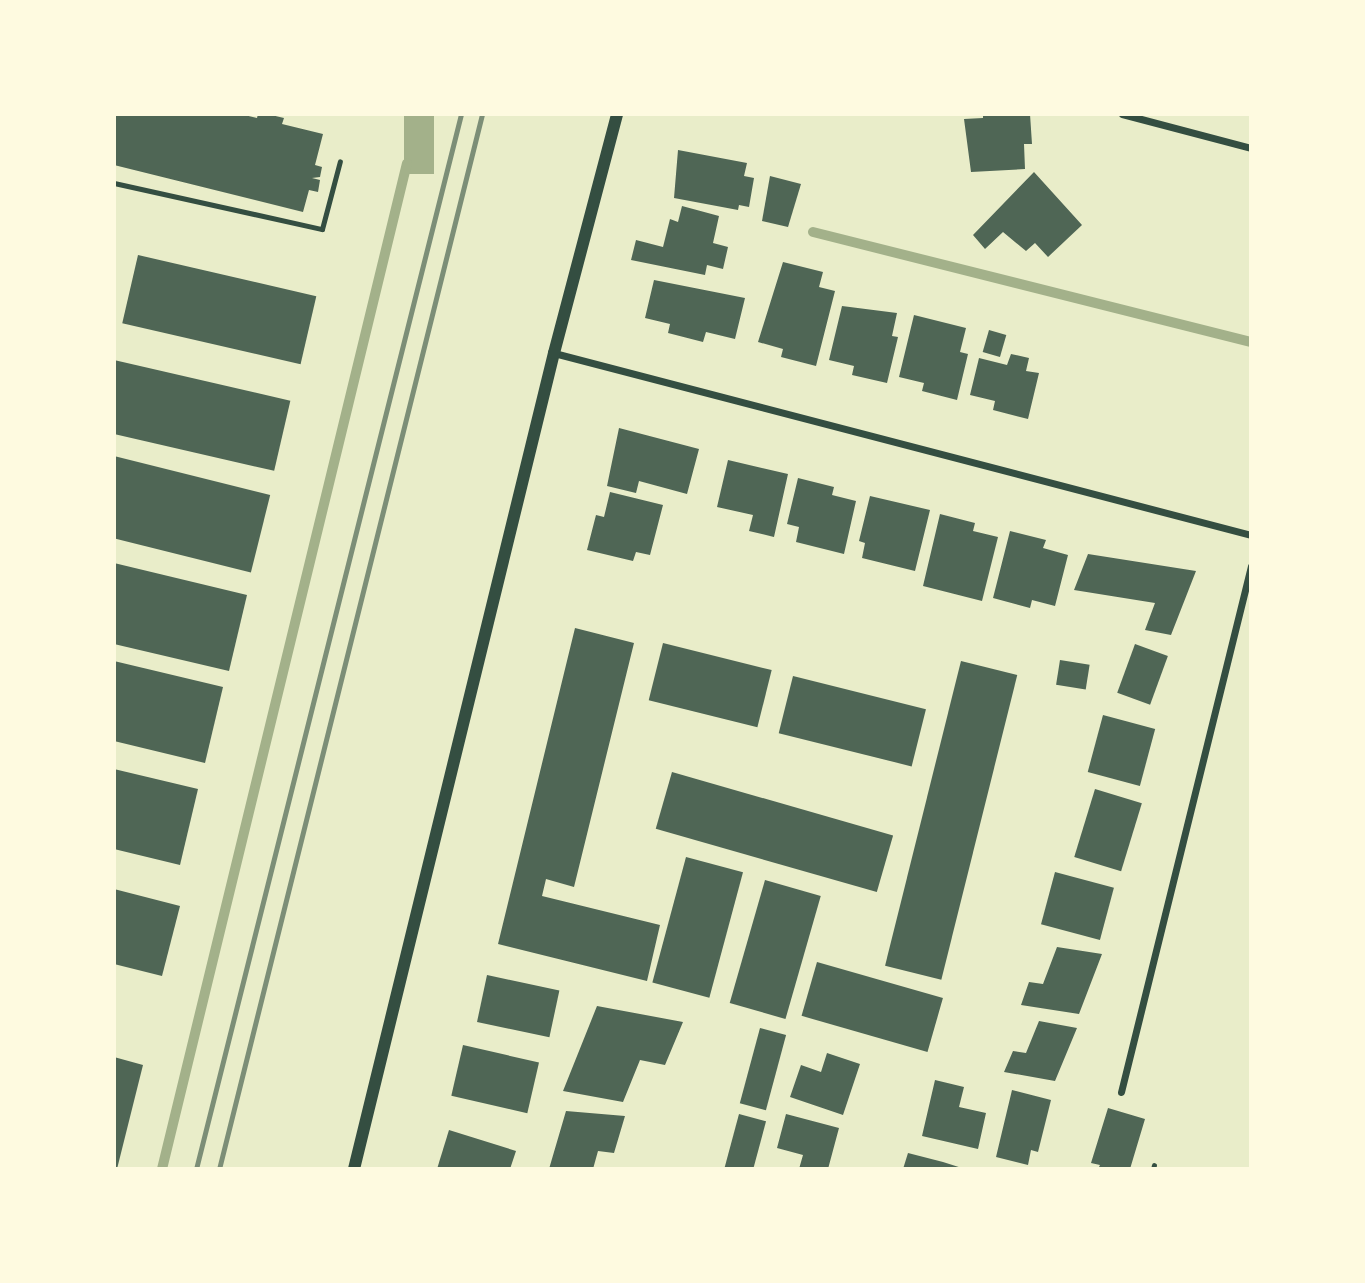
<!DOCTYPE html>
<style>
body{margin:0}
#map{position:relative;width:1365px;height:1283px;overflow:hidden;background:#e9edc9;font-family:"Roboto Condensed",sans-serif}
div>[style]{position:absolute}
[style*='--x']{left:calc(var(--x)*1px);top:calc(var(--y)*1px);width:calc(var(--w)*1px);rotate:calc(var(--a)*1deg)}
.water>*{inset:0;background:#a3b18a;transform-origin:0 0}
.stream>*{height:10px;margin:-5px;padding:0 5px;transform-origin:5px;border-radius:5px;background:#a3b18a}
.building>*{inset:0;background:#4f6655;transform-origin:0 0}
.service>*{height:5px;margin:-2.5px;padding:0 2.5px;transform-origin:2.5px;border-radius:2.5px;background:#344e41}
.minor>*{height:7px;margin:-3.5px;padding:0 3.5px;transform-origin:3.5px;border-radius:3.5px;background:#344e41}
.tertiary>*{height:12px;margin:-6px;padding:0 6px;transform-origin:6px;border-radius:6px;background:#344e41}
.rail>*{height:5px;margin:-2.5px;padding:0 2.5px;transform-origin:2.5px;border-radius:2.5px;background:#7c8e77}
span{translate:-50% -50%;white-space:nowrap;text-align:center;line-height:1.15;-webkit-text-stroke:6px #fefae0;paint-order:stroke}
.frame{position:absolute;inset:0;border:116px solid #fefae0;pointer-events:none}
</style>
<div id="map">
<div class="water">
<div style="left:404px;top:114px;width:30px;height:60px"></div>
</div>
<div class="stream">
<div style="--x:813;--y:232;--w:452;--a:14.1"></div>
<div style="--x:162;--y:1169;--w:1035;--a:-76.31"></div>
</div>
<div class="building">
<div style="clip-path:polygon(114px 114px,240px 114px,257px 118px,258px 114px,267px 114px,284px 118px,282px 124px,323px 134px,315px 165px,322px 167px,320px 177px,312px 178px,320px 180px,318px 192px,309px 190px,303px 212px,114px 165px)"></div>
<div style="clip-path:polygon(983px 114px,1030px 114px,1032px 144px,1024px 144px,1025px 169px,971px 172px,964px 119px,983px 118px)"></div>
<div style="clip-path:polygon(678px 150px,747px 163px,744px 176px,754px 178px,749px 207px,739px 205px,738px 210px,674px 198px)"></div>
<div style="clip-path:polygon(1034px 172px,1082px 225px,1048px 257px,1035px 243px,1026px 251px,1003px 232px,985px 249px,973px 235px)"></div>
<div style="clip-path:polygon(770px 176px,801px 184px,788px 227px,762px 221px)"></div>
<div style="clip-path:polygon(682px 206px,719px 216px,713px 243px,728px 247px,723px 269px,707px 265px,705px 275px,631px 260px,636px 240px,663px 247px,670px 219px,678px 222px)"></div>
<div style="left:138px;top:255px;width:183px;height:70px;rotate:13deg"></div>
<div style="clip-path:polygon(783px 262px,823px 272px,819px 287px,835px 291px,816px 366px,781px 357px,783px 349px,758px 342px)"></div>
<div style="clip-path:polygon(654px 280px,745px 298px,735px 339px,706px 332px,703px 342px,668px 333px,670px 324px,645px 318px)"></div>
<div style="clip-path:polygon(842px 306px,897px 313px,892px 336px,898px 337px,887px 383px,852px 375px,854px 366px,829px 360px)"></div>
<div style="clip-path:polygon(914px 315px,966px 328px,960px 352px,968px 354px,957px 400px,922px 391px,924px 383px,899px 377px)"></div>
<div style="left:989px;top:330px;width:18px;height:23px;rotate:16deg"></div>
<div style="clip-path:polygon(1011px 354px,1029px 358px,1026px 371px,1039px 373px,1028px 419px,993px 410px,995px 401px,970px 395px,979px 358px,1007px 365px)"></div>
<div style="left:114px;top:360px;width:181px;height:72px;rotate:13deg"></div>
<div style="clip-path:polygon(619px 428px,699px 449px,687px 494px,639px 481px,636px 493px,607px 486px)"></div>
<div style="left:114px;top:456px;width:161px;height:80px;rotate:14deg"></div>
<div style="clip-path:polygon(728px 460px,788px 474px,774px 537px,749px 531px,753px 515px,717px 507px)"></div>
<div style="clip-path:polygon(798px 478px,834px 487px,832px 495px,856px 501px,844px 554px,796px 542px,799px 527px,787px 524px)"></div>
<div style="clip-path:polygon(610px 492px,663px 505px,650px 555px,636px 552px,633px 561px,587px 550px,596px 515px,604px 517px)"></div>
<div style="clip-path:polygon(870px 496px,930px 510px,915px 571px,862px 558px,865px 543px,859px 541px)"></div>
<div style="clip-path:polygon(940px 514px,975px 523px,973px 531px,998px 537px,982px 601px,923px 586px)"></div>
<div style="clip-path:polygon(1010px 531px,1046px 540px,1043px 548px,1068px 555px,1055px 606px,1032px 600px,1030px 608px,993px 598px)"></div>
<div style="clip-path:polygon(1088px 554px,1196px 571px,1171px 635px,1145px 630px,1155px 603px,1074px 590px)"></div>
<div style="clip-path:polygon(114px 563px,247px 595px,229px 671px,114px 644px)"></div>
<div style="clip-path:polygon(575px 628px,634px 643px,574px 887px,546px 879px,542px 896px,660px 925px,647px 981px,498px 944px)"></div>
<div style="left:663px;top:643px;width:112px;height:59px;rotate:14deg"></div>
<div style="left:1135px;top:644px;width:35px;height:52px;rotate:20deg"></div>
<div style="left:1060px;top:660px;width:30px;height:25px;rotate:9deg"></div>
<div style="clip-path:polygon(114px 661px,223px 687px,205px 763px,114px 741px)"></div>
<div style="left:961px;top:661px;width:58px;height:314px;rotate:14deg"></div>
<div style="left:793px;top:676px;width:137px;height:59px;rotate:14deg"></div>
<div style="left:1103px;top:715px;width:54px;height:59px;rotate:15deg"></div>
<div style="clip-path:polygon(114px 769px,198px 789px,180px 865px,114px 849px)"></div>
<div style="left:672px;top:772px;width:230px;height:59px;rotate:16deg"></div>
<div style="left:1095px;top:789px;width:49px;height:71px;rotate:17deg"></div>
<div style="left:686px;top:857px;width:59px;height:130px;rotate:15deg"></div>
<div style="left:1055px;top:872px;width:61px;height:54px;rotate:15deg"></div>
<div style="left:765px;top:880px;width:58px;height:128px;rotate:16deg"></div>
<div style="clip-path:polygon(114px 889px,180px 906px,162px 976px,114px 964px)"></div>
<div style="clip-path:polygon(1057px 947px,1102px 954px,1079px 1014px,1021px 1005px,1029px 982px,1043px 984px)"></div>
<div style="left:817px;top:962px;width:131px;height:56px;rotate:16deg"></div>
<div style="left:487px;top:975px;width:74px;height:48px;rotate:12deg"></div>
<div style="clip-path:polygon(597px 1006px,683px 1022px,665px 1065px,640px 1060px,623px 1102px,563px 1091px)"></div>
<div style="clip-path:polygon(1039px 1021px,1077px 1028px,1055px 1081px,1004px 1072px,1013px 1051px,1026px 1053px)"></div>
<div style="left:760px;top:1028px;width:27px;height:78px;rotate:15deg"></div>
<div style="left:463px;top:1045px;width:78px;height:52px;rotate:13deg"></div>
<div style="clip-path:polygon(827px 1053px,860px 1064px,843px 1115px,790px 1097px,801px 1065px,821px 1072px)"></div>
<div style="clip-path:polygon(114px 1057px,143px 1065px,117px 1169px,114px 1169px)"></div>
<div style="clip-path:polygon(935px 1080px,964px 1087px,959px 1107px,986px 1113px,978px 1149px,922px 1136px)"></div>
<div style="clip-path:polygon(1012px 1090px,1051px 1100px,1038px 1152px,1031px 1150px,1028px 1165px,996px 1157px)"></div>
<div style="clip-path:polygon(1108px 1108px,1145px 1119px,1130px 1169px,1098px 1169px,1100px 1165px,1091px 1163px)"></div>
<div style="clip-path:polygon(566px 1111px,625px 1116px,614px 1153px,598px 1151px,593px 1169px,549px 1169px)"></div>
<div style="left:739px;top:1114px;width:28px;height:57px;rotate:15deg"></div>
<div style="clip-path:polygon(786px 1114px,839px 1128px,828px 1169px,799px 1169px,803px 1155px,777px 1148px)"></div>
<div style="clip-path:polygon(449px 1130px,516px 1151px,510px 1169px,437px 1169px)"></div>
<div style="clip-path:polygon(908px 1153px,943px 1162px,965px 1169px,903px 1169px)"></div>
</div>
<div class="service">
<div style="--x:114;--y:183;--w:213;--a:12.5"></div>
<div style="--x:322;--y:229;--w:70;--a:-75.2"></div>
<div style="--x:1153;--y:1169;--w:4;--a:-76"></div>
</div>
<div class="minor">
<div style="--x:1122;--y:114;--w:133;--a:14.8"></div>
<div style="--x:554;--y:353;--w:720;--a:14.63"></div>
<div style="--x:1121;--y:1092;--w:542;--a:-76.12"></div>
</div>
<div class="tertiary">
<div style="--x:354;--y:1169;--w:840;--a:-76.23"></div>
<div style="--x:554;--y:353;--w:247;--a:-75.2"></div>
</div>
<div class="rail">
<div style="--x:196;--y:1169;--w:1088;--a:-75.9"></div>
<div style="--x:219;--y:1169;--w:1087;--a:-76"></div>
</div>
<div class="frame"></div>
</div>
